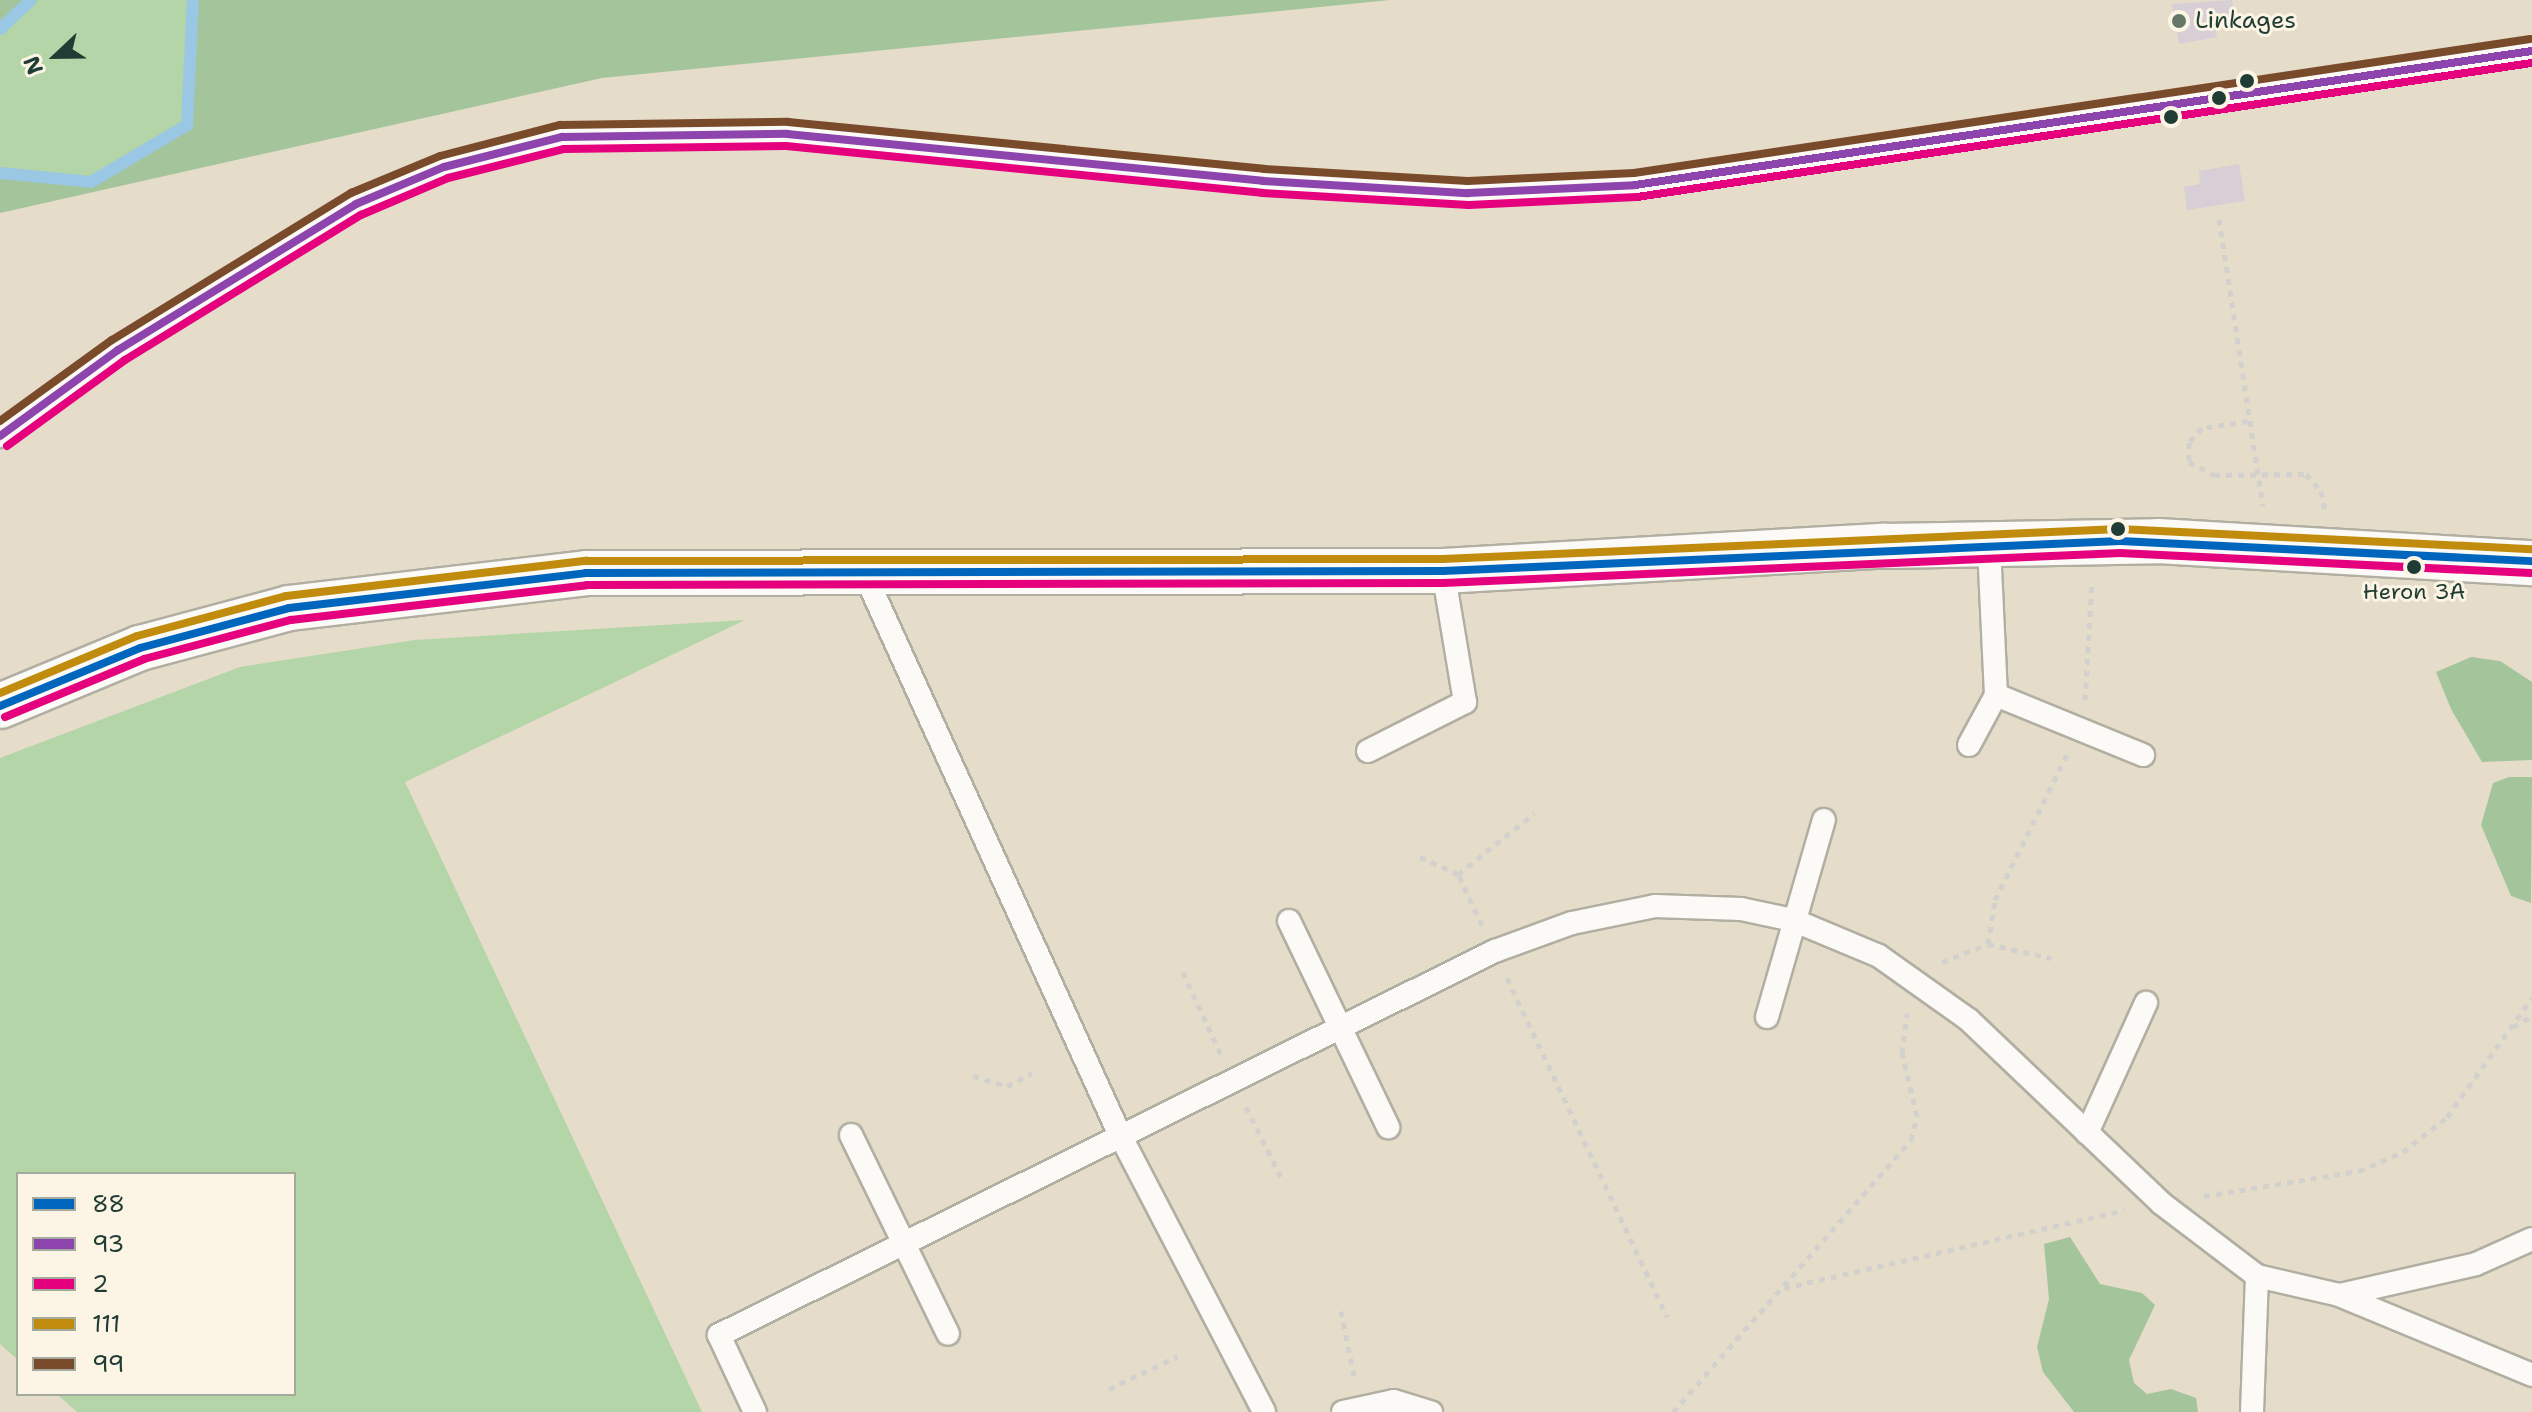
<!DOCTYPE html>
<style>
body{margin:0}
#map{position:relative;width:2532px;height:1412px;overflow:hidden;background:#e6dcca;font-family:"Shantell Sans",sans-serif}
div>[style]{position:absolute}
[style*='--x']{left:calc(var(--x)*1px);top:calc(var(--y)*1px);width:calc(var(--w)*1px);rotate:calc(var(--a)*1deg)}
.green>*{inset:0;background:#b3d5a7}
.forest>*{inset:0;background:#a4c59c}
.stream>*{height:12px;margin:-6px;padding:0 6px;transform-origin:6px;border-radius:6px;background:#99c7e4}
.building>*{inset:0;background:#d7cfd5}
.path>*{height:5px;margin-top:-2.5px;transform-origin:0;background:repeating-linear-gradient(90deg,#d2d1cd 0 6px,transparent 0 12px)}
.roads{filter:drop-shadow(2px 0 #b1aea2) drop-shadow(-2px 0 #b1aea2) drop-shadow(0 2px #b1aea2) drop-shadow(0 -2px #b1aea2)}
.lane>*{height:22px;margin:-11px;padding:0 11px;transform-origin:11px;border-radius:11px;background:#fbfaf7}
.secondary>*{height:44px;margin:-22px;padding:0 22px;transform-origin:22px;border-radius:22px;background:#fbfaf7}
.bus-1>*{height:8px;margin:-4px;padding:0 4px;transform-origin:4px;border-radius:4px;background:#0065bd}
.bus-2>*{height:8px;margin:-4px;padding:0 4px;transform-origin:4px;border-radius:4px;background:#8e44ad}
.bus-3>*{height:8px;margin:-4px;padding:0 4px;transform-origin:4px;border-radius:4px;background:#e5007d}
.bus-4>*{height:8px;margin:-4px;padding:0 4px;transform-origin:4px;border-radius:4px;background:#c18c0d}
.bus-5>*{height:8px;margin:-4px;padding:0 4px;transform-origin:4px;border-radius:4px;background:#7a4b2a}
.dots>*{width:22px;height:22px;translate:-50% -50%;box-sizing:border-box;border:4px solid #fcf5e5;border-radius:50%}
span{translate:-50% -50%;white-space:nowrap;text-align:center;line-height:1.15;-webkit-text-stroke:6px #fcf5e5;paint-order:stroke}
.bus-label{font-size:22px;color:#1f3d34}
.poi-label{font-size:24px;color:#1f3d34}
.left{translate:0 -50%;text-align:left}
.legend{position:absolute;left:16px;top:1172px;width:280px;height:224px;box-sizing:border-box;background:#fcf5e5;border:2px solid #a4ab9e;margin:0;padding:10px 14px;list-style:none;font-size:24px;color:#1f3d34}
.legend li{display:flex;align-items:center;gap:16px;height:40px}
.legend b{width:40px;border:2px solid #a4ab9e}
.north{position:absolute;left:16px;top:16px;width:80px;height:80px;-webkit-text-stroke:6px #fcf5e5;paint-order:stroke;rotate:248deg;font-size:22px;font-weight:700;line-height:32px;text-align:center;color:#1f3d34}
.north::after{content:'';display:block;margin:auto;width:28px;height:36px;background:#1f3d34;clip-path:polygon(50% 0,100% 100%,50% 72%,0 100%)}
</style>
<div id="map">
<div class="green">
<div style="clip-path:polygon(31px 0,193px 0,187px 125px,91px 182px,0 173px,0 29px)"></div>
<div style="clip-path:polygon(745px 620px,405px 782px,702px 1412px,77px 1412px,57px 1394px,294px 1394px,294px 1174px,18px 1174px,18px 1360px,0 1344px,0 758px,240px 667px,415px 640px)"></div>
</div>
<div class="forest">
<div style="clip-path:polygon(0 0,31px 0,0 29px)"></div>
<div style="clip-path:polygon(193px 0,1390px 0,602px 78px,0 213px,0 173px,91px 182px,187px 125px)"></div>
<div style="clip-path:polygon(2471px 657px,2500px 661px,2532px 682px,2532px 760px,2482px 762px,2451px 709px,2436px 672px)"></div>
<div style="clip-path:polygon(2509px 777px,2532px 777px,2531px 903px,2511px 896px,2481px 825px,2493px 783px)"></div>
<div style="clip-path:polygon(2070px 1237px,2100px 1284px,2142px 1293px,2155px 1305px,2129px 1360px,2134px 1383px,2147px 1394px,2171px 1389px,2196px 1398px,2198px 1412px,2074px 1412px,2043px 1372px,2037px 1347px,2049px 1299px,2044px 1244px)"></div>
</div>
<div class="stream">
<div style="--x:0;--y:29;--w:42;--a:-43.1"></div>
<div style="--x:0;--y:173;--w:91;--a:5.6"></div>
<div style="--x:91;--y:182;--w:112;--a:-30.7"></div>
<div style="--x:187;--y:125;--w:125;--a:-87.3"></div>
</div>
<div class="building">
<div style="clip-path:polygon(2232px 0,2235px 22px,2215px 25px,2217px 37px,2179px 44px,2172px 4px)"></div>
<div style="clip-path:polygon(2239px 164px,2245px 201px,2187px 210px,2184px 187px,2200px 184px,2199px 171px)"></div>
</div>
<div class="path">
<div style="--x:2219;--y:219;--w:290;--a:81.3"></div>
<div style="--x:2248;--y:421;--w:47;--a:171.3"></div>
<div style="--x:2202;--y:428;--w:19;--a:133"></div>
<div style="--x:2189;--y:442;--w:20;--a:90"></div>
<div style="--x:2189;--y:462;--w:28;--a:27"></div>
<div style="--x:2214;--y:475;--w:92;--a:-0.6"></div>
<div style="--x:2306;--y:474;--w:23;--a:49"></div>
<div style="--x:2321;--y:491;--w:20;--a:79"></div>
<div style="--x:2085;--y:700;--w:118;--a:-86.6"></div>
<div style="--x:1420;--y:857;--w:42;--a:24.1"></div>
<div style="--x:1482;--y:925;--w:56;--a:-115.2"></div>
<div style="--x:1458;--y:874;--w:98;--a:-38.4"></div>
<div style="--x:1988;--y:944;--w:45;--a:-81"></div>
<div style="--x:1995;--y:900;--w:163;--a:-63.7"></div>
<div style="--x:1942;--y:962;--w:49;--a:-21.4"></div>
<div style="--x:1988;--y:944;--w:65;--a:12.5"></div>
<div style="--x:1183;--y:972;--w:91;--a:65.4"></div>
<div style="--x:1507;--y:978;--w:375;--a:64.7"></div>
<div style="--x:2513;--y:1027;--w:22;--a:-30"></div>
<div style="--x:973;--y:1076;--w:35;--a:16"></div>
<div style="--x:1007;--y:1086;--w:28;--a:-27"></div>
<div style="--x:1246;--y:1107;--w:80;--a:63.4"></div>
<div style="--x:2204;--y:1196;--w:157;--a:-9.2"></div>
<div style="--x:2359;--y:1171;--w:48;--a:-23.4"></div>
<div style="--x:2403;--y:1152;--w:56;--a:-38.5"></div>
<div style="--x:2447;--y:1117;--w:146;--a:-54.5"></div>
<div style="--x:1784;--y:1288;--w:349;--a:-12.9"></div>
<div style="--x:1341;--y:1311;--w:71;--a:78.7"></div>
<div style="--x:1109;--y:1389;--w:76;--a:-25.6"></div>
<div style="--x:1673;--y:1412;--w:361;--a:-48.8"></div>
<div style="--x:1911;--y:1140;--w:25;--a:-76"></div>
<div style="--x:1917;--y:1116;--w:65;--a:-103.4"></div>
<div style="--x:1902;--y:1053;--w:40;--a:-82.9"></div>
</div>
<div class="roads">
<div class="lane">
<div style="--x:0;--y:436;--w:146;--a:-36.1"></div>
<div style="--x:118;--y:350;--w:279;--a:-31.5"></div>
<div style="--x:356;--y:204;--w:95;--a:-22.8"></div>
<div style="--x:444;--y:167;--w:122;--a:-14.3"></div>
<div style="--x:562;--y:137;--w:225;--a:-0.8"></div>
<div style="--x:787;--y:134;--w:478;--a:5.6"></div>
<div style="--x:1263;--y:181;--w:205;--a:3.4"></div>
<div style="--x:1468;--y:193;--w:167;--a:-2.7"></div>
<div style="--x:1635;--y:185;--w:907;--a:-8.5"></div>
<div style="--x:865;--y:575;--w:613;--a:65.53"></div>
<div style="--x:1119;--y:1133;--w:314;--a:62.5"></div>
<div style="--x:1996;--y:695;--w:159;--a:22.2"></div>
<div style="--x:1969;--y:745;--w:57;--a:-61.6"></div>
<div style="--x:1996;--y:695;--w:151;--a:-92.7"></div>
<div style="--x:1368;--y:751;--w:109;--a:-26.8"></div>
<div style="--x:1465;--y:702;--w:133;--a:-99.5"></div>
<div style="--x:1289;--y:921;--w:229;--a:64.3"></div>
<div style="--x:1767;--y:1017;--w:205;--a:-73.9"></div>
<div style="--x:2087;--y:1133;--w:143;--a:-65.6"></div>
<div style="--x:851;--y:1135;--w:221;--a:64"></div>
<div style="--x:2340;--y:1295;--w:139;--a:-12.8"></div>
<div style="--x:2476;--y:1264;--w:61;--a:-24.1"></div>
<div style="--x:755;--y:1412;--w:85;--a:-115.1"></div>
<div style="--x:719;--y:1335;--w:866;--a:-26.33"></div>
<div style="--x:1495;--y:951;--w:82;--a:-20"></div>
<div style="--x:1572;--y:923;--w:85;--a:-11.6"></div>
<div style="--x:1655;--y:906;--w:86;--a:2"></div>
<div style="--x:1741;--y:909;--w:53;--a:11.9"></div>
<div style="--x:1793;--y:920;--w:93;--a:22.7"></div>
<div style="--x:1879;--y:956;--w:110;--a:35.4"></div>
<div style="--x:1969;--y:1020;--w:265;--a:43.6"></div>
<div style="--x:2161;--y:1203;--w:121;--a:37.2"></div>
<div style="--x:2257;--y:1276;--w:84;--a:13"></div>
<div style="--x:2339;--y:1295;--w:209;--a:22.5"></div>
<div style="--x:1343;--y:1412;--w:52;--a:-12.2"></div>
<div style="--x:1394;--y:1401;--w:39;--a:17"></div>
<div style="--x:2252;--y:1412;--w:136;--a:-87.9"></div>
</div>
<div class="secondary">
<div style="--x:0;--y:706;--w:152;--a:-22.5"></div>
<div style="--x:140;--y:648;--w:154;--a:-15"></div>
<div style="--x:289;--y:608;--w:299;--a:-6.7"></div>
<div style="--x:586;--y:573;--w:857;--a:-0.13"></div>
<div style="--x:1443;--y:571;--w:441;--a:-3.3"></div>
<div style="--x:1883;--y:546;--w:275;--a:-1"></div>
<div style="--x:2158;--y:541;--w:375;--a:3.4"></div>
</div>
</div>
<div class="bus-1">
<div style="--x:0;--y:706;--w:152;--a:-22.5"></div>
<div style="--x:140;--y:648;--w:154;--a:-15"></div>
<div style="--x:289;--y:608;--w:299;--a:-6.7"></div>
<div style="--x:586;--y:573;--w:857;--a:-0.13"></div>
<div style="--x:1443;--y:571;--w:678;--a:-2.54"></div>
<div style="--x:2120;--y:541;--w:412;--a:2.8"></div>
</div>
<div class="bus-2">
<div style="--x:0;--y:436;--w:146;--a:-36.1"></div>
<div style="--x:118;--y:350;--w:279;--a:-31.5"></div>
<div style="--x:356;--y:204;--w:95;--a:-22.8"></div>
<div style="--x:444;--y:167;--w:122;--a:-14.3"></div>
<div style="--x:562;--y:137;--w:225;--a:-0.8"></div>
<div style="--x:787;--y:134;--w:478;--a:5.6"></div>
<div style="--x:1263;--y:181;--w:205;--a:3.4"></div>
<div style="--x:1468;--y:193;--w:167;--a:-2.7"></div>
<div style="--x:1635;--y:185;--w:907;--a:-8.5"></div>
</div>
<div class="bus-3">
<div style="--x:7;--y:446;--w:146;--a:-36.1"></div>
<div style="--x:125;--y:360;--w:277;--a:-31.6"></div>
<div style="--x:361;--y:215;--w:95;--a:-23"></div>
<div style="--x:448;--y:178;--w:120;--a:-14"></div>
<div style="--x:564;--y:149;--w:222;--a:-0.8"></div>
<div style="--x:786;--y:146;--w:478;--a:5.6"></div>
<div style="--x:1262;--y:193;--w:207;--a:3.3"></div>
<div style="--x:1469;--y:205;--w:168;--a:-2.7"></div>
<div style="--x:1637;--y:197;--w:905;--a:-8.52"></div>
<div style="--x:5;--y:717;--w:151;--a:-22.6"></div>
<div style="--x:144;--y:659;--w:152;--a:-14.9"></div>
<div style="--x:291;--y:620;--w:298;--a:-6.7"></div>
<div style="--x:587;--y:585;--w:856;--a:-0.13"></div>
<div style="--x:1443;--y:583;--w:678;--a:-2.54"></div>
<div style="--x:2120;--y:553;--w:411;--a:2.8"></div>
</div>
<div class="bus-4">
<div style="--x:0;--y:693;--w:148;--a:-22.6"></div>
<div style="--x:137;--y:636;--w:154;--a:-15"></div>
<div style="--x:286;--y:596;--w:302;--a:-6.7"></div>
<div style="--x:586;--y:561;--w:857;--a:-0.13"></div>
<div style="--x:1443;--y:559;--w:677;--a:-2.54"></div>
<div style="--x:2119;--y:529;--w:413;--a:2.8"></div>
</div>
<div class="bus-5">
<div style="--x:0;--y:421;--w:138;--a:-35.9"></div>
<div style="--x:112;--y:340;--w:281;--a:-31.6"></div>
<div style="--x:351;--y:193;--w:96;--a:-22.6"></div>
<div style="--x:440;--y:156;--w:124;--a:-14.5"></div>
<div style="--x:560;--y:125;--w:228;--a:-0.8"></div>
<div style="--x:788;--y:122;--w:478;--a:5.6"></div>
<div style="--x:1264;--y:169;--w:204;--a:3.4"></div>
<div style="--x:1468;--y:181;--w:166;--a:-2.8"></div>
<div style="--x:1634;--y:173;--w:906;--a:-8.51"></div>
</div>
<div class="dots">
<div style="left:2179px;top:21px;background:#657568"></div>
<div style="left:2247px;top:81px;background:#1f3d34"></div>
<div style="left:2219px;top:98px;background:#1f3d34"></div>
<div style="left:2171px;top:117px;background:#1f3d34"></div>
<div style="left:2118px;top:529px;background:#1f3d34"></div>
<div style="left:2414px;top:567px;background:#1f3d34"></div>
</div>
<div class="bus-label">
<span style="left:2414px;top:592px">Heron 3A</span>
</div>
<div class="poi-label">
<span class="left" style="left:2195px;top:21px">Linkages</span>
</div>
<ul class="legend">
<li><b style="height:10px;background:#0065bd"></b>88</li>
<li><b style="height:10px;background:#8e44ad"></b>93</li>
<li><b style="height:10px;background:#e5007d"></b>2</li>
<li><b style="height:10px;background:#c18c0d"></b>111</li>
<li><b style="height:10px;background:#7a4b2a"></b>99</li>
</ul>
<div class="north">N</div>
</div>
